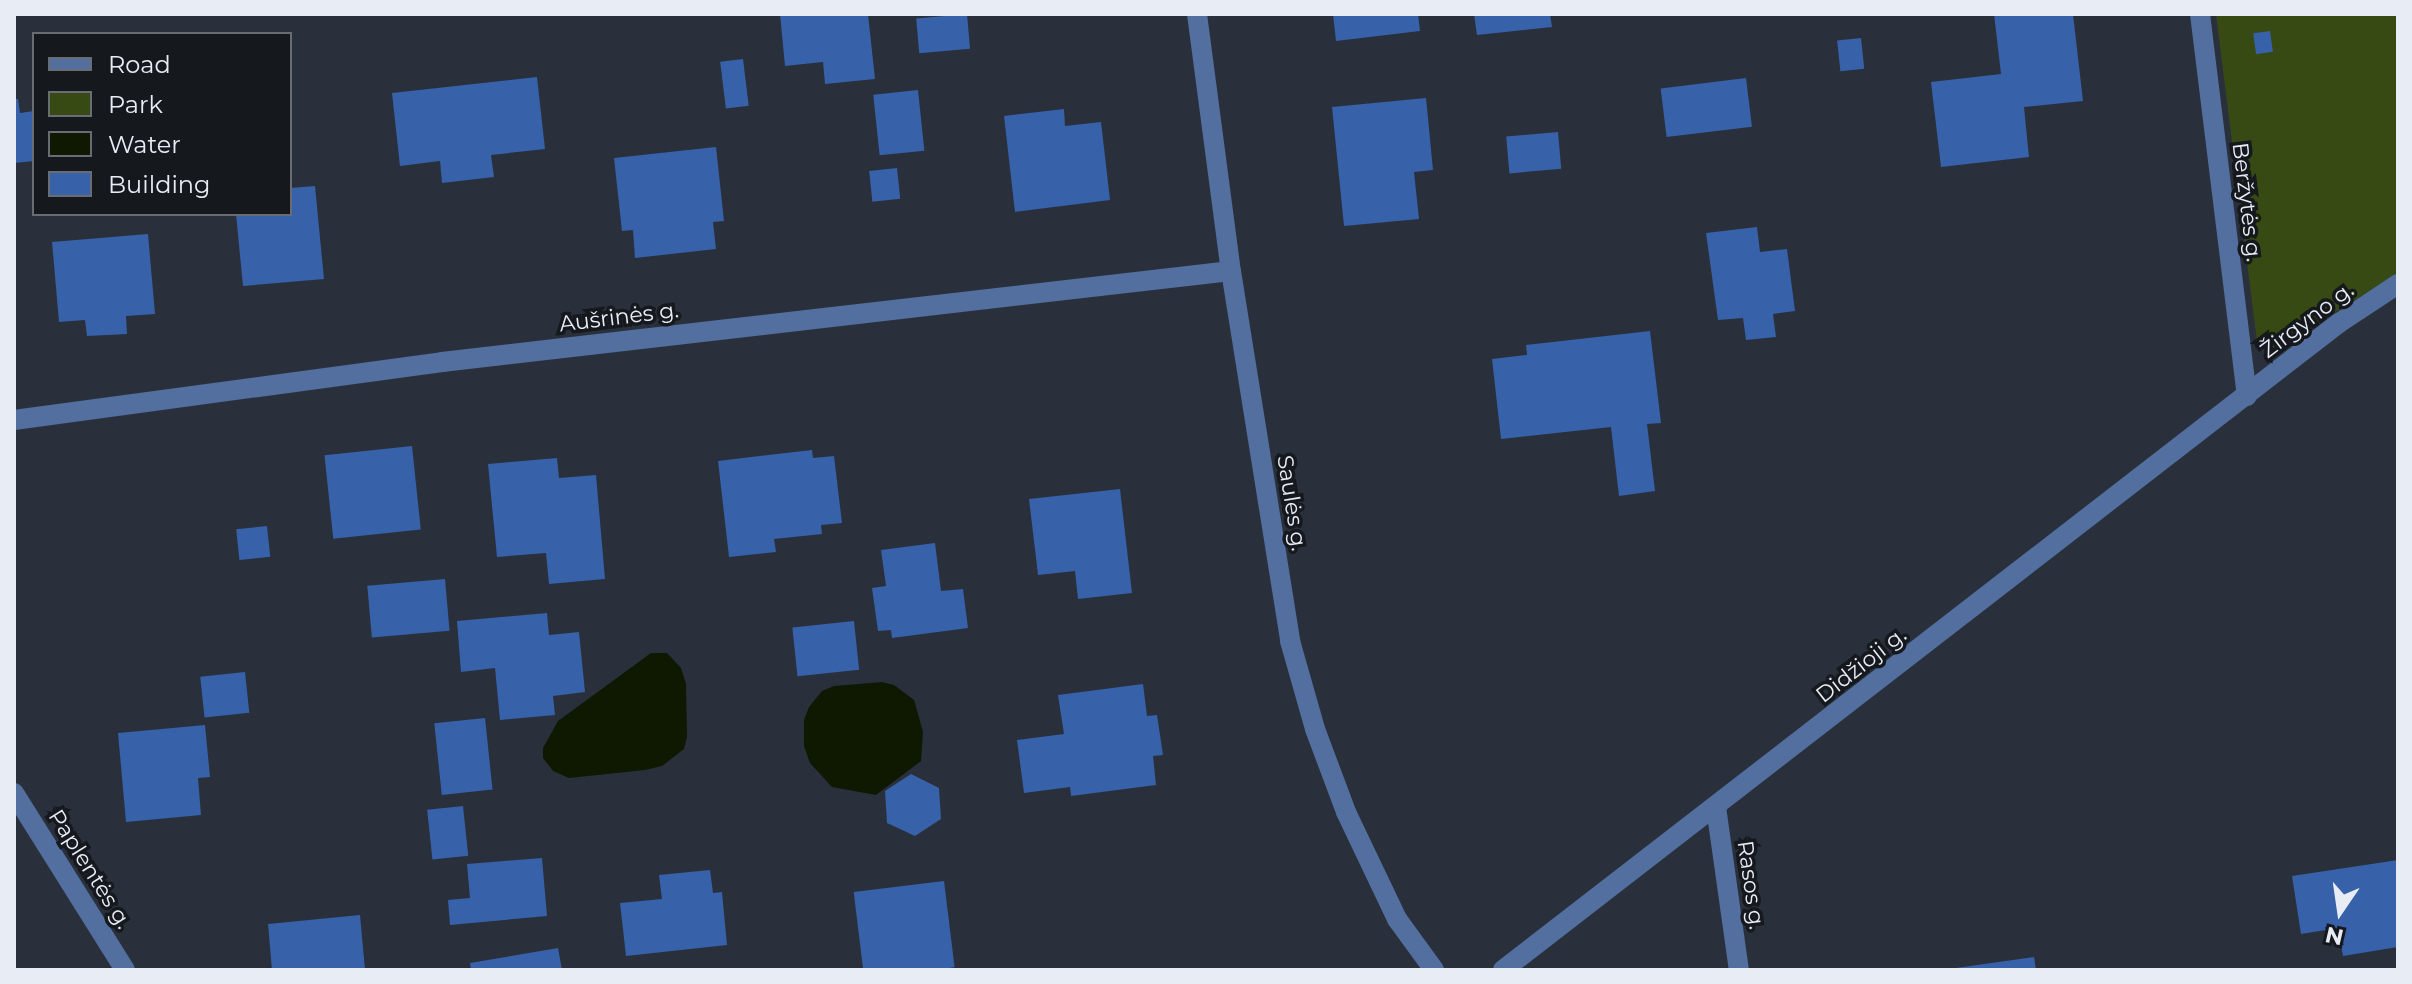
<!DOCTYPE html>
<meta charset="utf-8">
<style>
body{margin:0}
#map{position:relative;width:2412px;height:984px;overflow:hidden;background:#29303b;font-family:Montserrat,sans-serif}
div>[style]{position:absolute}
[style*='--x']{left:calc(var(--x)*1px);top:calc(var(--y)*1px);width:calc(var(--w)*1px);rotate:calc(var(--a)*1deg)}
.green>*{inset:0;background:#374a14}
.water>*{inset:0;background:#0f1800}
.building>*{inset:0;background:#3761a9;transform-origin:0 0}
.street>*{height:20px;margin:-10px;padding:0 10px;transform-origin:10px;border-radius:10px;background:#526f9f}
span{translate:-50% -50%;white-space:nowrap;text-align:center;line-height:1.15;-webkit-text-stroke:7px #15181d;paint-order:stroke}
.street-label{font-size:22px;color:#e8ecf4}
.frame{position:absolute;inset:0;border:16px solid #e8ecf4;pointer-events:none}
.legend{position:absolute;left:32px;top:32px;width:260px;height:184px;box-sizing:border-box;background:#15181d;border:2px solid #696d73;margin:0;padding:10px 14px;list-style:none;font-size:24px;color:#e8ecf4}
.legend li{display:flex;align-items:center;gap:16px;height:40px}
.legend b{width:40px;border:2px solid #696d73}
.north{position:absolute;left:2300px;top:872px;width:80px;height:80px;-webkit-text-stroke:6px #15181d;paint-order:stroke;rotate:193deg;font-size:22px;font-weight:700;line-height:32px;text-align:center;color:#e8ecf4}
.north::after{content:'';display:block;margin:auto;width:28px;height:36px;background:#e8ecf4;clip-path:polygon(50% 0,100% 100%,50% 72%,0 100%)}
</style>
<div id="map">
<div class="green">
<div style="clip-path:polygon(2216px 14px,2398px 14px,2398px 273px,2279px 347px,2267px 347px,2257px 342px)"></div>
</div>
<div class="water">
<div style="clip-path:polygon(651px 653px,667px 653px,681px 668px,686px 684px,687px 737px,684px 749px,662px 766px,645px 770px,569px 778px,553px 771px,543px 758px,543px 748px,558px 721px)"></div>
<div style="clip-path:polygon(882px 682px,894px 685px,914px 700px,923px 732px,921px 761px,876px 795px,832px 787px,810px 763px,804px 746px,804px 720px,809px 707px,822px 691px,834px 686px)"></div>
</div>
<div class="building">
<div style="clip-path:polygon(780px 14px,868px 14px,875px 79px,825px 84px,823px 62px,785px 66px)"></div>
<div style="left:967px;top:14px;width:35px;height:51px;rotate:85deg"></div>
<div style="clip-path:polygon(1333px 14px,1418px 14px,1420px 31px,1336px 41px)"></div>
<div style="clip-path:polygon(1474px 14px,1550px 14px,1552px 27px,1477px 35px)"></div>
<div style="clip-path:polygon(1994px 14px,2073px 14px,2083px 101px,2024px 107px,2029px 157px,1941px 167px,1931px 82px,2001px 74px)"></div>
<div style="left:2270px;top:31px;width:21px;height:17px;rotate:82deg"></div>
<div style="left:1861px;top:38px;width:31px;height:24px;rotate:84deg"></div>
<div style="left:743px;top:59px;width:47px;height:23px;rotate:83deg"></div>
<div style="clip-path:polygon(537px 77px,545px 149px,491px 155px,494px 177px,442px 183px,440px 161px,400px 166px,392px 93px)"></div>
<div style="left:1746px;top:78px;width:49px;height:86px;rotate:83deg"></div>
<div style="left:918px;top:90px;width:61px;height:45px;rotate:84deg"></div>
<div style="clip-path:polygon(1426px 98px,1433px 170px,1414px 172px,1419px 219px,1344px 226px,1332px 107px)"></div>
<div style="clip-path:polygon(14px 99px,18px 99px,20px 113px,34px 111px,34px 161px,14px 163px)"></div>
<div style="clip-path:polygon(1064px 109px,1065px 126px,1101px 122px,1110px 200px,1015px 212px,1004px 116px)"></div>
<div style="left:1558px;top:132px;width:37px;height:52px;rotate:85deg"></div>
<div style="clip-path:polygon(716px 147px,724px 221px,713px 222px,716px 249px,635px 258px,633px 230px,622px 231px,614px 158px)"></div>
<div style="left:897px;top:168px;width:31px;height:28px;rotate:84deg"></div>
<div style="clip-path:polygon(315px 186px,324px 279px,243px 286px,236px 214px,290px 214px,290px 188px)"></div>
<div style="clip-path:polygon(1757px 227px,1760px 252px,1787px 249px,1795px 311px,1773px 314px,1776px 337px,1746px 340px,1743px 318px,1718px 320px,1706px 233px)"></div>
<div style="clip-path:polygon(148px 234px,155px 314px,126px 316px,127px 334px,87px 336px,85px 320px,59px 322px,52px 242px)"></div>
<div style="clip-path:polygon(1650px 331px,1661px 423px,1647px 424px,1655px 491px,1619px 496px,1611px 427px,1501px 439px,1492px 359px,1527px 355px,1526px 345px)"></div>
<div style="left:412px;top:446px;width:84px;height:88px;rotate:84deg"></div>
<div style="clip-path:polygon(812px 450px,813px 458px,834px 456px,842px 523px,821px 525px,822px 534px,774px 539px,776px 552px,729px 557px,718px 461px)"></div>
<div style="clip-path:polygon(557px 458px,559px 478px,596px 475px,605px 579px,549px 584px,546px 553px,497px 557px,488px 464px)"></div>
<div style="clip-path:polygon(1120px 489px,1132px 593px,1078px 599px,1075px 571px,1038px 575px,1029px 499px)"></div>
<div style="left:267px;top:526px;width:31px;height:31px;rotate:84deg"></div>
<div style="clip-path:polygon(935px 543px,941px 591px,963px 589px,968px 628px,892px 638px,891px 630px,878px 631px,872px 588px,886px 586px,881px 550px)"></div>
<div style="left:445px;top:579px;width:52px;height:78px;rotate:85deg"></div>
<div style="clip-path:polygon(547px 613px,549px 635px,579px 632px,585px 692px,553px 696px,555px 715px,500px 720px,495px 668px,461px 672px,457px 621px)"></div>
<div style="left:854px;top:621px;width:49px;height:62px;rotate:84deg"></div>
<div style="left:245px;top:672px;width:41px;height:45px;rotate:84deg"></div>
<div style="clip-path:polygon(1143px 684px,1147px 716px,1157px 715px,1163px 755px,1153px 756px,1156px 785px,1071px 796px,1070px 787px,1024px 793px,1017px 740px,1064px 734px,1058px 695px)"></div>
<div style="left:485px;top:718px;width:72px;height:51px;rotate:84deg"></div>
<div style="clip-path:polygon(205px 725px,210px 777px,198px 778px,201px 815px,126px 822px,118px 733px)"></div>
<div style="clip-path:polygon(911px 774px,939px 788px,941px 819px,915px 836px,887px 823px,885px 791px)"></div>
<div style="left:463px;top:806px;width:50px;height:36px;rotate:84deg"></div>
<div style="clip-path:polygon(542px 858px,547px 916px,450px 925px,448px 900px,470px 898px,467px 864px)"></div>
<div style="clip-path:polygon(2398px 860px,2398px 947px,2343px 956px,2338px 928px,2301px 934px,2292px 876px)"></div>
<div style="clip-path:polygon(710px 870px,713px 893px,722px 892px,727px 945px,626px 956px,620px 903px,662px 899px,659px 875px)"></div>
<div style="left:944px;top:881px;width:87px;height:91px;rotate:83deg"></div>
<div style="clip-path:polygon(360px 915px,365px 970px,272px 970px,268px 924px)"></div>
<div style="clip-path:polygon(558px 948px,562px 970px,471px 970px,470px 963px)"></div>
<div style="clip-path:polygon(2034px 957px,2036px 970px,1956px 970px,1956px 968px)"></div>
</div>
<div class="street">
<div style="--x:1197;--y:14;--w:259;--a:82.5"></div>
<div style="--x:1231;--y:271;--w:375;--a:80.9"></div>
<div style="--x:1290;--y:641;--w:91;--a:74.1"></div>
<div style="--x:1315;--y:729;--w:89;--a:69.5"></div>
<div style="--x:1346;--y:812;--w:119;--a:64.5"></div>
<div style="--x:1397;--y:919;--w:63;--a:54"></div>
<div style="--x:2200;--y:14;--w:385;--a:83"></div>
<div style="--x:14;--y:420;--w:432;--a:-7.7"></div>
<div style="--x:442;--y:362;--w:794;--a:-6.58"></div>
<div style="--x:14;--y:793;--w:209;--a:57.9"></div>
<div style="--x:1716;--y:807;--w:165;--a:82"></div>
<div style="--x:1503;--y:970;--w:1057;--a:-37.74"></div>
<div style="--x:2339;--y:323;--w:71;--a:-33.5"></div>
</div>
<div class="street-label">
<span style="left:2247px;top:202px;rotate:83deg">Beržytės g.</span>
<span style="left:619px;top:317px;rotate:-7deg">Aušrinės g.</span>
<span style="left:2307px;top:320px;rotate:-37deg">Žirgyno g.</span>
<span style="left:1292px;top:503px;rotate:81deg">Saulės g.</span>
<span style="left:1861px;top:665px;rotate:-38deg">Didžioji g.</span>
<span style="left:90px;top:869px;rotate:58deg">Paplentės g.</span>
<span style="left:1751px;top:885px;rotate:82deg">Rasos g.</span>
</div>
<div class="frame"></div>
<ul class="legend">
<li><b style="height:10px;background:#526f9f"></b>Road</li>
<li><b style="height:22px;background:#374a14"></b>Park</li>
<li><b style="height:22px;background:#0f1800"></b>Water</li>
<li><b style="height:22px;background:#3761a9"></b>Building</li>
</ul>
<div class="north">N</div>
</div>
